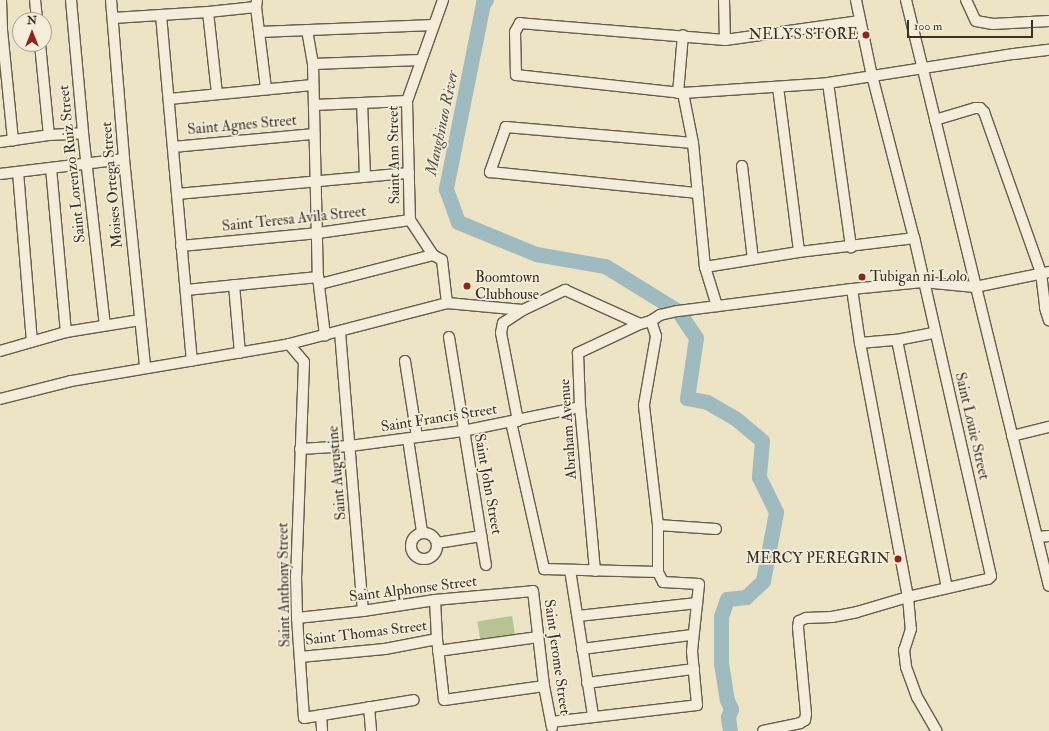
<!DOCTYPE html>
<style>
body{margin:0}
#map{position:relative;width:1049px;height:731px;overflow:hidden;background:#ede3c5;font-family:"IM FELL Double Pica",serif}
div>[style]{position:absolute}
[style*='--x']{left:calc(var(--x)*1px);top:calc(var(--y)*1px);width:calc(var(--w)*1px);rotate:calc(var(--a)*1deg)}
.green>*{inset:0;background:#b9c394;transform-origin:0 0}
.river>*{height:15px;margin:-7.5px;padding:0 7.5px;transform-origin:7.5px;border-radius:7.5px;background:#a0bbc0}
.roads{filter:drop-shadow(1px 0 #675d4e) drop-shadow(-1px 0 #675d4e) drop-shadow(0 1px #675d4e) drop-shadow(0 -1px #675d4e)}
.minor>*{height:10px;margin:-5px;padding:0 5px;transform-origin:5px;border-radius:5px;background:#f3edd9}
.minor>.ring{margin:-5px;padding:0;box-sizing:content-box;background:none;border:10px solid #f3edd9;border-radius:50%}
.dots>*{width:11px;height:11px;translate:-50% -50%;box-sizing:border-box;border:2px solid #f3edd9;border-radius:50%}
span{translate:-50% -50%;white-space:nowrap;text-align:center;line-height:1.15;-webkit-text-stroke:3.5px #f3edd9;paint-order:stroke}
.poi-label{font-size:15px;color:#3a3026}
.right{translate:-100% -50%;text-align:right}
.left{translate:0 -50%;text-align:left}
.street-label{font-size:15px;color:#3a3026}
.water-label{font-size:16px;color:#54534c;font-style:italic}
.north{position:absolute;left:12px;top:12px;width:40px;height:40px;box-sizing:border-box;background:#f3edd9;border:1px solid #a9a191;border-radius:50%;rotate:0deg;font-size:11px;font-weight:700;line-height:16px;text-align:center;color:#3a3026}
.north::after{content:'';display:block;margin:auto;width:14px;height:18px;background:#8f2418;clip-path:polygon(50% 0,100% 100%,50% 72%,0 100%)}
.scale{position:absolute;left:907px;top:20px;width:126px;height:18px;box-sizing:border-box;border:2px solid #3a3026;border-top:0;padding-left:5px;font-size:12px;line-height:14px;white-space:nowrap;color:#3a3026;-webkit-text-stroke:3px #f3edd9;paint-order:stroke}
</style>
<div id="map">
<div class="green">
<div style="left:512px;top:616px;width:20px;height:35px;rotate:81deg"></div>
</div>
<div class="river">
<div style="--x:486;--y:0;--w:4;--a:135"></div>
<div style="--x:483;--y:3;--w:190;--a:101.3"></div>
<div style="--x:446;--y:189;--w:35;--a:70"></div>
<div style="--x:458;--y:222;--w:84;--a:22.3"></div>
<div style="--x:536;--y:254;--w:70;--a:9.9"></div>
<div style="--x:605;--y:266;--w:86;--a:31.7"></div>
<div style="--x:678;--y:311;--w:32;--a:56"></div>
<div style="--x:696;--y:338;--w:61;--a:98.5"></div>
<div style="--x:687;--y:398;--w:20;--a:11"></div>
<div style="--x:707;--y:402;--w:32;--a:30"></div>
<div style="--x:735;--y:418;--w:35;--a:40"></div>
<div style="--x:762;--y:441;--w:36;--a:95"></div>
<div style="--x:759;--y:477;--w:39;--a:64"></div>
<div style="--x:776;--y:512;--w:70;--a:100.7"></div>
<div style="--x:763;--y:581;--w:23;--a:137"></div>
<div style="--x:746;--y:597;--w:19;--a:174"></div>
<div style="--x:727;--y:599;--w:18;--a:109"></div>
<div style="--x:721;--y:616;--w:47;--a:90"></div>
<div style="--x:721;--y:663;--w:37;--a:81"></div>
<div style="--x:727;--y:700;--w:10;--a:66"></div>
<div style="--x:731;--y:709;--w:9;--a:111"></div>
<div style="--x:728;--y:717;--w:14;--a:82"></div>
</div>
<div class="roads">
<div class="minor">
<div style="--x:1;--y:0;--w:30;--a:88"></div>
<div style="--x:2;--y:30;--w:111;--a:84.3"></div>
<div style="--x:35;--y:0;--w:20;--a:84"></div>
<div style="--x:71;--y:0;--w:134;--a:84.8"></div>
<div style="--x:83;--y:133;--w:193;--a:83.5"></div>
<div style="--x:111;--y:0;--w:160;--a:85.3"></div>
<div style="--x:124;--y:159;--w:209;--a:84.2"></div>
<div style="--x:257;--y:0;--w:7;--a:98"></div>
<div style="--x:256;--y:7;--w:83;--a:83"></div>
<div style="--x:443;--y:0;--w:107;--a:109.6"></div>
<div style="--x:407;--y:101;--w:119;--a:88.6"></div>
<div style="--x:410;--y:220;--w:42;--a:56.7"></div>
<div style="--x:433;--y:255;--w:10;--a:29"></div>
<div style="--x:442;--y:260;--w:43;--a:83.4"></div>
<div style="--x:724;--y:0;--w:40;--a:88.6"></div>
<div style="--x:906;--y:0;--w:603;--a:76.29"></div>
<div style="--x:966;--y:0;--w:23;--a:65"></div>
<div style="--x:976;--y:21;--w:17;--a:10"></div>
<div style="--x:993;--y:24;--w:56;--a:-3.1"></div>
<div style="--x:208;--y:12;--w:82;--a:83.7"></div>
<div style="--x:161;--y:15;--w:347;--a:84.9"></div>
<div style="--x:113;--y:18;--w:95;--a:-3.6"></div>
<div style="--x:208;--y:12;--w:48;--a:-5.9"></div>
<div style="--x:860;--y:21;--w:136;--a:172"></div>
<div style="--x:725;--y:40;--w:206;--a:-175.3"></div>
<div style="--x:520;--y:23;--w:10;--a:119"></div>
<div style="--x:515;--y:32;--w:43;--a:88.7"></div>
<div style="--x:516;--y:75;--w:168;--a:6.2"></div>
<div style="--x:683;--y:93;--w:145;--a:-3.9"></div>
<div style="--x:828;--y:83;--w:188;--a:-8.9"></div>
<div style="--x:1014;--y:54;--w:35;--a:-7"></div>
<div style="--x:307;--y:30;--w:35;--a:80"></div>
<div style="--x:313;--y:64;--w:213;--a:88.7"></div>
<div style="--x:318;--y:277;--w:59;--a:83.2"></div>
<div style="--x:259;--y:32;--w:175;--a:-2.3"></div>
<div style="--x:40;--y:44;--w:91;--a:84.4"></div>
<div style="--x:313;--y:64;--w:107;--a:-2.1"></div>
<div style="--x:828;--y:83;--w:166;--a:82"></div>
<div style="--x:778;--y:87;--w:166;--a:82.7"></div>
<div style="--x:678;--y:93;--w:58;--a:-85.1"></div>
<div style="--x:683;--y:93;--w:51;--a:78.7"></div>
<div style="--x:693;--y:143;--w:125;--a:84.5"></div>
<div style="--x:705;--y:267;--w:41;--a:72.9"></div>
<div style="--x:169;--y:99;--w:144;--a:-5.6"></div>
<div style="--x:362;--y:103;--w:73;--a:87.6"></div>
<div style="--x:314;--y:105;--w:93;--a:-2.5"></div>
<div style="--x:935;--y:120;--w:42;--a:-16.7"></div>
<div style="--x:975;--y:108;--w:5;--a:0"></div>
<div style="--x:980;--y:108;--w:6;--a:45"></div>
<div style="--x:984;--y:112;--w:171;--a:70.5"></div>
<div style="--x:1041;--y:273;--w:35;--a:83"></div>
<div style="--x:1045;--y:308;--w:13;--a:72"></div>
<div style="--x:0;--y:142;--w:49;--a:-8.1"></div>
<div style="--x:49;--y:135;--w:34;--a:-3"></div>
<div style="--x:693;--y:143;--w:188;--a:-175.1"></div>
<div style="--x:506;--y:127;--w:48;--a:109.6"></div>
<div style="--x:490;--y:172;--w:209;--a:5.8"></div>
<div style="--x:173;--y:147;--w:142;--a:-5.3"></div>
<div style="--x:742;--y:166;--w:94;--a:83.3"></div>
<div style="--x:51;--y:168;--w:165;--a:84.8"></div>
<div style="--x:18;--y:172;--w:170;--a:85.3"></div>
<div style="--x:0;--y:174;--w:125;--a:-6.9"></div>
<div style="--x:177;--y:194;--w:233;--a:-5.2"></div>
<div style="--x:181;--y:246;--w:138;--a:-5.4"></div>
<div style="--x:318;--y:233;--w:93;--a:-8"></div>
<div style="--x:705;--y:267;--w:95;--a:-9.1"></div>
<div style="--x:799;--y:252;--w:116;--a:-6.9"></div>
<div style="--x:320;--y:284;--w:117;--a:-14.4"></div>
<div style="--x:234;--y:285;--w:68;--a:85"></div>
<div style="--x:852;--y:289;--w:55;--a:81.6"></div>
<div style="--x:860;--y:343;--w:258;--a:79.3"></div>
<div style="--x:908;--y:597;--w:32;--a:85"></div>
<div style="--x:911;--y:629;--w:22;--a:108"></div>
<div style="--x:904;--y:650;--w:17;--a:83"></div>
<div style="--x:906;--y:667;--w:32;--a:70"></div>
<div style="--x:917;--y:697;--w:39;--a:60"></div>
<div style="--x:186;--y:290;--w:133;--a:-5.6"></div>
<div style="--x:340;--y:332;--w:280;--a:85.3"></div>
<div style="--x:449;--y:337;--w:231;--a:80.8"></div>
<div style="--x:897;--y:340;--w:253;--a:78.6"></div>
<div style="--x:860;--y:343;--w:37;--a:-5"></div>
<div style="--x:897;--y:340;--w:38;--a:-11"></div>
<div style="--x:289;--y:344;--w:23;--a:50"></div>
<div style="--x:304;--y:362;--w:214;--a:92.1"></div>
<div style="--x:296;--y:576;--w:42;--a:88.6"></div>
<div style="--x:297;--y:618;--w:100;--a:86"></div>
<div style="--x:304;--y:718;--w:111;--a:-9.3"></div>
<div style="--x:0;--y:351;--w:69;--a:-16.1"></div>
<div style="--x:66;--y:332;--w:75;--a:-9.2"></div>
<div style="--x:405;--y:361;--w:77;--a:81"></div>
<div style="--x:0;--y:399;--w:73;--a:-14.2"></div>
<div style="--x:71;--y:381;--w:221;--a:-9.6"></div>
<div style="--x:289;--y:344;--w:163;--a:-14.5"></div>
<div style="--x:447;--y:303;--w:76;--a:5.3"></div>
<div style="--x:523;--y:310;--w:47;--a:-25.5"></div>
<div style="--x:565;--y:290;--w:82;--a:24.4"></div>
<div style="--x:640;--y:324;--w:11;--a:-15"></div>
<div style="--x:651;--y:321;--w:11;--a:-34"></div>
<div style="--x:660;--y:315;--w:18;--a:-13"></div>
<div style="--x:678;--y:311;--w:175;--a:-7.2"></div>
<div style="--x:852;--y:289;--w:71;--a:-5.6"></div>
<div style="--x:923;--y:282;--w:52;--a:5.5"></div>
<div style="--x:975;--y:287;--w:76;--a:-11.5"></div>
<div style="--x:518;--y:421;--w:90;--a:-100.9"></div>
<div style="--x:501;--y:333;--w:10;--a:-79"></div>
<div style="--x:503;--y:323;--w:24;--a:-33"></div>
<div style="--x:511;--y:422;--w:151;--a:77.3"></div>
<div style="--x:544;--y:569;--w:114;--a:1.5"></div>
<div style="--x:1012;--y:436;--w:38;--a:-14"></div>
<div style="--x:408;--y:439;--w:94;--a:81.4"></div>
<div style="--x:300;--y:449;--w:50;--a:-3.4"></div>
<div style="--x:350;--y:446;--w:114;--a:-7.6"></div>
<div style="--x:463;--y:431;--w:119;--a:-11.6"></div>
<div style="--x:658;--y:525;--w:58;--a:3.9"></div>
<div class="ring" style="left:411px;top:533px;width:16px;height:16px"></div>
<div style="--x:1037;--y:537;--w:12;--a:-5"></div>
<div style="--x:437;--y:543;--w:45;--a:-9"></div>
<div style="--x:570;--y:570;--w:148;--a:81"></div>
<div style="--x:595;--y:571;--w:165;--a:-95.2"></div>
<div style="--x:580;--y:407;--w:54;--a:-92.1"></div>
<div style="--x:578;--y:353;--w:68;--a:-25.1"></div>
<div style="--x:435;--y:600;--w:39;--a:87"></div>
<div style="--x:437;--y:639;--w:61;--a:83.5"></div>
<div style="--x:444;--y:700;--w:101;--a:-8"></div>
<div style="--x:578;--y:616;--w:120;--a:-6.2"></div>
<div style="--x:297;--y:618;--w:66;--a:-6.1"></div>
<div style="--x:363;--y:611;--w:73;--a:-8.7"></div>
<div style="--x:435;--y:600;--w:98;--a:-5.2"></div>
<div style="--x:533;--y:591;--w:96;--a:83.4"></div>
<div style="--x:544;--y:686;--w:42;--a:79"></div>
<div style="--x:582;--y:649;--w:111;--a:-7.3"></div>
<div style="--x:438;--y:651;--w:101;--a:-8"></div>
<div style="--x:300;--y:657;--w:85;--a:-5.4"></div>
<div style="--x:385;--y:649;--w:53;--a:-10.9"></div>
<div style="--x:587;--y:683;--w:108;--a:-7.5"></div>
<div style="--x:369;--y:707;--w:24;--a:85"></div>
<div style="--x:321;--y:715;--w:16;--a:86"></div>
<div style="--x:551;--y:722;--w:147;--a:-6.6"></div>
<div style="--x:697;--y:705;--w:54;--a:-95.3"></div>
<div style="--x:692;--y:651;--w:67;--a:-84"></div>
<div style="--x:699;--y:584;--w:36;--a:-177"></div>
<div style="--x:663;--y:582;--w:11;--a:-117"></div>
<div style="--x:658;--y:572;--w:47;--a:-90"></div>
<div style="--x:658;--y:525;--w:121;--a:-96.7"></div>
<div style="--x:644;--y:405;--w:70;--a:-80.1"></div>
<div style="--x:656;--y:336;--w:16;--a:-108"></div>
<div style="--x:763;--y:731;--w:38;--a:-12"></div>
<div style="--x:800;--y:723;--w:6;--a:-31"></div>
<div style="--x:805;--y:720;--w:6;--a:-81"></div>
<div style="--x:806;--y:714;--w:87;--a:-95.3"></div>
<div style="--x:798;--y:627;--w:6;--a:-81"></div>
<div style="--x:799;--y:621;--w:8;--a:-23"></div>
<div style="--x:806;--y:618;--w:26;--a:-2"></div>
<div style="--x:832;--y:617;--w:25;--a:-11"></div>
<div style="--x:857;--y:612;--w:53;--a:-16.4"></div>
<div style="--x:908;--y:597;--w:82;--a:-12.7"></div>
<div style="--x:988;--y:579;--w:4;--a:-45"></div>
<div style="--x:991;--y:576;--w:347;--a:-102.8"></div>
<div style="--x:914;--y:238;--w:167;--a:-104.5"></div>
<div style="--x:872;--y:76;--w:78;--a:-101.9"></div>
</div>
</div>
<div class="dots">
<div style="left:866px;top:35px;background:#8f2418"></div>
<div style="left:862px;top:277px;background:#8f2418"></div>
<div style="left:467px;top:286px;background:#8f2418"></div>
<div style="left:898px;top:559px;background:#8f2418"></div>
</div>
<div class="poi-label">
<span class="right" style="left:858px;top:35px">NELYS STORE</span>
<span class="left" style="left:475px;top:286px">Boomtown<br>Clubhouse</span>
<span class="left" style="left:870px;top:277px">Tubigan ni Lolo</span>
<span class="right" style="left:890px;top:559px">MERCY PEREGRIN</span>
</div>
<div class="street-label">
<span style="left:242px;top:125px;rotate:-5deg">Saint Agnes Street</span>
<span style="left:394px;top:155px;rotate:-91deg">Saint Ann Street</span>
<span style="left:72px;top:164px;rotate:-96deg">Saint Lorenzo Ruiz Street</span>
<span style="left:112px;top:185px;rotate:-95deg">Moises Ortega Street</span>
<span style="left:294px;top:219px;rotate:-6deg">Saint Teresa Avila Street</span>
<span style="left:439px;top:418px;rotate:-9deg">Saint Francis Street</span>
<span style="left:972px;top:426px;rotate:77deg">Saint Louie Street</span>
<span style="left:568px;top:429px;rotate:-94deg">Abraham Avenue</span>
<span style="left:337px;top:473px;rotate:-95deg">Saint Augustine</span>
<span style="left:488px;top:484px;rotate:80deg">Saint John Street</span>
<span style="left:284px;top:585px;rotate:-91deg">Saint Anthony Street</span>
<span style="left:413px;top:589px;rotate:-7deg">Saint Alphonse Street</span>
<span style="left:366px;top:633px;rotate:-7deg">Saint Thomas Street</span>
<span style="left:557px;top:657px;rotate:82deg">Saint Jerome Street</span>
</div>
<div class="water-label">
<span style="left:442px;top:123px;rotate:-78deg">Manghinao River</span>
</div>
<div class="north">N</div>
<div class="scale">100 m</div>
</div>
